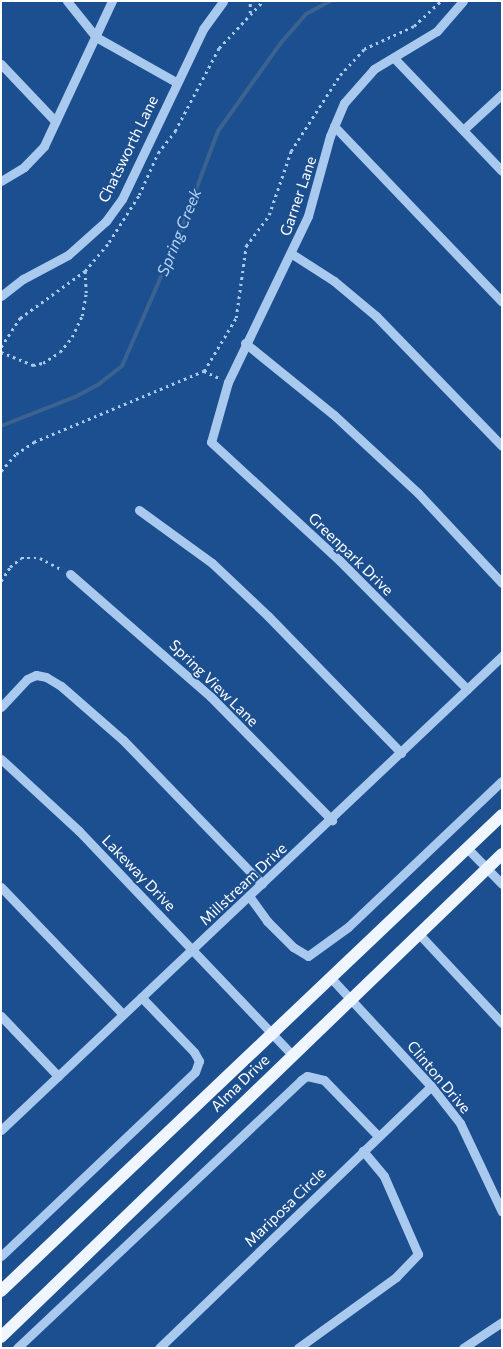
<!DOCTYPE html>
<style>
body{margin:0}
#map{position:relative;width:503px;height:1349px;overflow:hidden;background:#1b4f8f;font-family:Commissioner,sans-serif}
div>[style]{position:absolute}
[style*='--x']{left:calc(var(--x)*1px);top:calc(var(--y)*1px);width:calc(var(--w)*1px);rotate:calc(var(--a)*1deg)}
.stream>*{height:4px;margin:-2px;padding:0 2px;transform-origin:2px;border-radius:2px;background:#3c6290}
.path>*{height:2.5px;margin-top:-1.25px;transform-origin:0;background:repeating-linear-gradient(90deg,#a9c9ee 0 2.5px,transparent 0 6.5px)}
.minor>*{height:9px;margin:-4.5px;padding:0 4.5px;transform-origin:4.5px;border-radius:4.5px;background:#a9c9ee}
.major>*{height:12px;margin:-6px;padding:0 6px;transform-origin:6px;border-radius:6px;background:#f0f6ff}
span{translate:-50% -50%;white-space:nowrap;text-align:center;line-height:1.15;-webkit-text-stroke:4px #1b4f8f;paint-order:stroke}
.street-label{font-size:15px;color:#fff}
.water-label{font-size:16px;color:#b5d3f5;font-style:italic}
.frame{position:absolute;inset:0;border:2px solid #fff;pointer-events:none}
</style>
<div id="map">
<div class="stream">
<div style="--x:1;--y:426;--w:79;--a:-21.4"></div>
<div style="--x:75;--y:397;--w:27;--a:-28"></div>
<div style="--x:99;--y:384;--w:29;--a:-38"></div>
<div style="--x:122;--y:366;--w:140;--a:-66.4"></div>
<div style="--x:178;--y:238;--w:114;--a:-69.5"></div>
<div style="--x:218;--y:131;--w:107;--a:-54.5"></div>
<div style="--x:280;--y:44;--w:40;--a:-49"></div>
<div style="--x:306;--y:14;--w:27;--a:-28"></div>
</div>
<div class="path">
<div style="--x:250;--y:13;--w:12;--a:-90"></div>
<div style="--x:1;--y:347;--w:35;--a:-57"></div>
<div style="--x:20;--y:318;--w:80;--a:-35.9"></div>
<div style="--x:85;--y:271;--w:38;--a:-50"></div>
<div style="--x:109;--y:242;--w:56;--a:-57.4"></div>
<div style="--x:139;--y:195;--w:46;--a:-65.7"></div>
<div style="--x:158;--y:153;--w:28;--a:-52"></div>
<div style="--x:175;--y:131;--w:94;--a:-62.1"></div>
<div style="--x:219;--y:48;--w:64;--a:-46.9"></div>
<div style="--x:1;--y:352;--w:35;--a:22"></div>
<div style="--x:33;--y:365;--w:10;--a:-11"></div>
<div style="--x:43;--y:363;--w:20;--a:-33"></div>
<div style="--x:60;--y:352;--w:19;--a:-51"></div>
<div style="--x:72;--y:337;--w:23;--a:-65"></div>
<div style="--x:82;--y:316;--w:23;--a:-80"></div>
<div style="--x:86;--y:293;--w:22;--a:-93"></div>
<div style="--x:204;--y:371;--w:17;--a:25"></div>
<div style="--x:1;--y:471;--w:23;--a:-49"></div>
<div style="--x:16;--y:454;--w:22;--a:-34"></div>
<div style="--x:34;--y:442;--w:184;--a:-22.7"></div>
<div style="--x:204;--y:371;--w:62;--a:-58.9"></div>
<div style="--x:236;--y:318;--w:73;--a:-82.1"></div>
<div style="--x:246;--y:246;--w:39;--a:-53"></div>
<div style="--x:269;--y:215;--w:68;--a:-71"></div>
<div style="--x:291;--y:151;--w:90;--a:-57.2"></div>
<div style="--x:340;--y:75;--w:35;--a:-47"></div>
<div style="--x:364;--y:49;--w:55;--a:-24.7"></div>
<div style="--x:414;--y:26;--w:37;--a:-43"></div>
<div style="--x:1;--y:581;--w:17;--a:-57"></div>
<div style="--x:10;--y:567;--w:14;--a:-39"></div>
<div style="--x:21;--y:558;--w:19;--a:0"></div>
<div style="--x:40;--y:558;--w:24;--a:28"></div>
</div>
<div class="minor">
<div style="--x:67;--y:1;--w:46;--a:51.1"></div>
<div style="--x:96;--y:37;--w:92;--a:29.4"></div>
<div style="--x:463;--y:1;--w:40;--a:131"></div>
<div style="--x:437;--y:31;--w:74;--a:148.9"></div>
<div style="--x:374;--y:69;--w:45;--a:131.4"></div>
<div style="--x:344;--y:103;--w:36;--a:113"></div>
<div style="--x:330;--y:136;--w:83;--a:105.4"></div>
<div style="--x:308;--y:216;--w:184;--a:115.7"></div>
<div style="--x:228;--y:382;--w:62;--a:105.8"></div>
<div style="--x:211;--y:442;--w:174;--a:42.7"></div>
<div style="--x:339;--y:560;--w:182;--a:45.2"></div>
<div style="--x:394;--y:58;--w:156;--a:46.3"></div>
<div style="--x:1;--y:64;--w:79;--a:46.5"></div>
<div style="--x:334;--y:126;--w:243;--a:46.3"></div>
<div style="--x:463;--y:130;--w:53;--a:-42.7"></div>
<div style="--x:1;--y:181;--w:27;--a:-31"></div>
<div style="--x:24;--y:167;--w:29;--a:-46"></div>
<div style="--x:44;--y:146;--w:160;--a:-64.9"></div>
<div style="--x:292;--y:254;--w:50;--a:32.7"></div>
<div style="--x:334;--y:281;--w:55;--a:39.8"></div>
<div style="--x:376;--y:316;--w:181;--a:45.9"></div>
<div style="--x:1;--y:296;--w:28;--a:-38"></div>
<div style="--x:23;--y:279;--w:51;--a:-28.1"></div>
<div style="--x:68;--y:255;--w:51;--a:-41.8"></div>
<div style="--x:106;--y:221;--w:27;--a:-54"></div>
<div style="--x:122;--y:199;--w:188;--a:-64.5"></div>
<div style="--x:203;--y:29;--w:34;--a:-54"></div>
<div style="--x:245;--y:343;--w:114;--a:39"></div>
<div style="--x:334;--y:415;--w:115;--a:42.9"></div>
<div style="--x:418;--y:493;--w:123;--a:47"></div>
<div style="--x:139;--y:510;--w:90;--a:36"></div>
<div style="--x:212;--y:563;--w:77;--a:43.4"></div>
<div style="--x:268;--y:616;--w:191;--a:45.8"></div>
<div style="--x:70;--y:574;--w:187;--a:41.1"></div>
<div style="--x:211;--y:697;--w:173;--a:45.5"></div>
<div style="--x:1;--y:707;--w:38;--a:-47"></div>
<div style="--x:27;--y:679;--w:10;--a:-24"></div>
<div style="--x:36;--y:675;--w:10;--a:11"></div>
<div style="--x:46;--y:677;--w:17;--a:31"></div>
<div style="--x:61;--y:686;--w:82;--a:41.1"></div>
<div style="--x:123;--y:740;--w:200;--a:46"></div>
<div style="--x:1;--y:759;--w:106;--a:42.7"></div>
<div style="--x:79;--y:831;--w:309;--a:46.4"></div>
<div style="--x:467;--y:848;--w:50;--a:45.8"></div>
<div style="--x:1;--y:887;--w:176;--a:46.2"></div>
<div style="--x:249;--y:896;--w:31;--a:54"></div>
<div style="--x:267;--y:921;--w:37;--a:45"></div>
<div style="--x:293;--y:947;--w:17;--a:31"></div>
<div style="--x:308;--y:956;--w:49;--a:-35.9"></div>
<div style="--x:348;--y:927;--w:212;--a:-43.5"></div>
<div style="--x:419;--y:934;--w:122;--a:47"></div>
<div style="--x:330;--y:977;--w:149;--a:47.2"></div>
<div style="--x:431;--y:1086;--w:47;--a:51.9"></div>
<div style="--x:460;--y:1123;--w:98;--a:64.7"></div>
<div style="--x:1;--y:1016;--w:83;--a:46.5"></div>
<div style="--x:1;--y:1130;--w:690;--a:-43.41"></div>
<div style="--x:1;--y:1256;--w:267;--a:-43.5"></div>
<div style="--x:195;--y:1072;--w:12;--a:-70"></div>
<div style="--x:199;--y:1061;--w:10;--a:-119"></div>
<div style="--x:194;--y:1052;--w:76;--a:-133.9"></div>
<div style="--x:17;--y:1348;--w:390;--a:-43.3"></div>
<div style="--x:301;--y:1080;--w:7;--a:-34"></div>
<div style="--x:307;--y:1076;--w:17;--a:13"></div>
<div style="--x:324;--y:1080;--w:78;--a:46"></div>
<div style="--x:159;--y:1348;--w:378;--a:-43.9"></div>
<div style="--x:298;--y:1348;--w:121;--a:-35.9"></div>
<div style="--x:396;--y:1277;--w:32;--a:-46"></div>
<div style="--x:418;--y:1254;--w:85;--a:-113.6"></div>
<div style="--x:384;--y:1176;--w:33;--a:-130"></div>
<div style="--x:463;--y:1348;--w:47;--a:-33.7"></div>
</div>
<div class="major">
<div style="--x:1;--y:1291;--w:691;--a:-43.53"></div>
<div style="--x:1;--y:1337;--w:696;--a:-43.95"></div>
</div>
<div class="street-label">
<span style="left:128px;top:149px;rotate:-64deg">Chatsworth Lane</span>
<span style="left:298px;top:196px;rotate:-71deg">Garner Lane</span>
<span style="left:351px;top:554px;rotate:44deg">Greenpark Drive</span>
<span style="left:214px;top:683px;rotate:44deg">Spring View Lane</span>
<span style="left:139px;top:873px;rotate:46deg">Lakeway Drive</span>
<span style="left:243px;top:884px;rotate:-43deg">Millstream Drive</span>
<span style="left:439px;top:1077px;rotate:50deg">Clinton Drive</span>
<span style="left:240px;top:1083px;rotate:-44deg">Alma Drive</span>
<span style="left:285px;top:1207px;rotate:-44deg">Mariposa Circle</span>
</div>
<div class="water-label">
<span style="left:179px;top:232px;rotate:-68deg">Spring Creek</span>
</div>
<div class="frame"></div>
</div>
